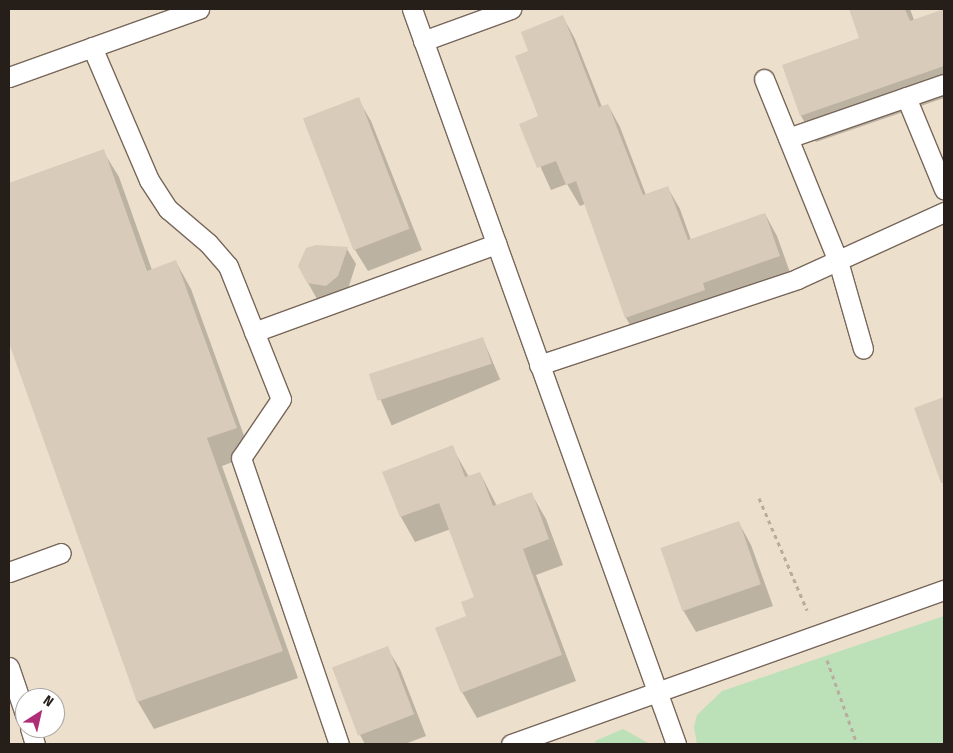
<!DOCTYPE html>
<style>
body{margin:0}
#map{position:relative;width:953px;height:753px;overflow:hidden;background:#fae7d9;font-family:"Fira Sans Condensed",sans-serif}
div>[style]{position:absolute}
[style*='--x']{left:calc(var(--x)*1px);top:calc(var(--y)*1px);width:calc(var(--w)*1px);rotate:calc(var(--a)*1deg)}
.industrial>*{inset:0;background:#ecdfcb}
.green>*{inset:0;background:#bce0b8}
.shadow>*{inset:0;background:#0003;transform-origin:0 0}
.building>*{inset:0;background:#d9cbba;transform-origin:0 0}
.path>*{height:3px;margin-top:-1.5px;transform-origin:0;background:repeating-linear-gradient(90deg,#baab9f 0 4px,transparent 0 8px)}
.roads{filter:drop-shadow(1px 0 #78675b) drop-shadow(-1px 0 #78675b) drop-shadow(0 1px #78675b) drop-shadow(0 -1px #78675b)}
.service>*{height:19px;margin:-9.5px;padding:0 9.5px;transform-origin:9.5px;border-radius:9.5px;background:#fff}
span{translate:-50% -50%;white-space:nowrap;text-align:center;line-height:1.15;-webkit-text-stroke:5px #fff;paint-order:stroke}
.frame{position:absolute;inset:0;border:10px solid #251e19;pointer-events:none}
.north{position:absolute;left:15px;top:688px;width:50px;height:50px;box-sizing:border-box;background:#fff;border:1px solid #a8a5a3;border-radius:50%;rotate:35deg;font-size:14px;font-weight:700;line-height:20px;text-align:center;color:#251e19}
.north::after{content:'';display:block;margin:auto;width:18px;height:22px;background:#af2d77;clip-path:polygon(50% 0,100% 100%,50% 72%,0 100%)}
</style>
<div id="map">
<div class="industrial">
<div style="clip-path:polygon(evenodd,9px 9px,944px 9px,944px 744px,9px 744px,9px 9px,25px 698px,55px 698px,55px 728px,25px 728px,25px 698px)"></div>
</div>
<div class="green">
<div style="clip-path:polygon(944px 616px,944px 744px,697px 744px,694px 727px,697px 715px,722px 691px)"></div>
<div style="clip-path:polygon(623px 729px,650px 744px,596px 744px,595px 741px)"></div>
</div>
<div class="shadow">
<div style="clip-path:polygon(850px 9px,910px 9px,914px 20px,944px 10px,944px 98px,816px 142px,801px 116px,861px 39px)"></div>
<div style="clip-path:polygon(563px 17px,575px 39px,602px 107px,608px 105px,620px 127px,646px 195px,668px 188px,680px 209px,691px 240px,765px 214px,777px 236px,792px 278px,639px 340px,626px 318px,585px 204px,580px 206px,567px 184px,551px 190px,521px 124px,540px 117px,530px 52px)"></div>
<div style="clip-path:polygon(358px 99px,371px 121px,422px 250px,368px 271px,355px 250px,304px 120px)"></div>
<div style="clip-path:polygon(103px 151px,119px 177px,152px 270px,176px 262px,191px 289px,251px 455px,222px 466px,298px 678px,154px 729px,138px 702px,9px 339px,9px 184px)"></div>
<div style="clip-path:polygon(347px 249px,356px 264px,347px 292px,325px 302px,317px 299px,308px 283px)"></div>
<div style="left:483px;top:339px;width:44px;height:118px;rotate:67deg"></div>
<div style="clip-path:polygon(944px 398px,944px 473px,943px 473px,915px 409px)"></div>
<div style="clip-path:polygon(452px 447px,469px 477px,480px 473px,497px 506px,531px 493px,546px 519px,563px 565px,536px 575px,576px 681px,477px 718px,462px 692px,467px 616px,476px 597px,451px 529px,415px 542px,401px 517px,384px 472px)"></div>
<div style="clip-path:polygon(739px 523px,751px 545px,773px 606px,696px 632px,683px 610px)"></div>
<div style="clip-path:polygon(387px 648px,400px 669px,426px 736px,405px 744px,365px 744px,360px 735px)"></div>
</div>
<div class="building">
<div style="clip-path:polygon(849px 9px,905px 9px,910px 21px,944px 9px,944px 66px,800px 116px,782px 65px,859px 38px)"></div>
<div style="clip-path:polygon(563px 15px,599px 107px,608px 104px,643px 195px,668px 186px,688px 240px,765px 213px,780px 256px,703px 283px,705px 290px,625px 318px,576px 181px,566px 185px,556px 161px,537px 168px,519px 124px,538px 116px,515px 56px,528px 51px,521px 32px)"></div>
<div style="left:359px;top:97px;width:141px;height:60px;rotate:69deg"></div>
<div style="clip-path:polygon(104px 149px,147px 271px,176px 260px,237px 428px,207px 438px,283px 651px,137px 702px,9px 343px,9px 183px)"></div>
<div style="clip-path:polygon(316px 245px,348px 247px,338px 276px,326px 286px,307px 283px,298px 266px,306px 248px)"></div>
<div style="left:483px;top:337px;width:28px;height:120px;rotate:72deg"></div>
<div style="clip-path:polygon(944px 397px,944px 483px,941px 483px,914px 408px)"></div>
<div style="clip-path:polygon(453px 445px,465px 477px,480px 472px,493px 506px,532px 492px,549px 539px,523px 549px,562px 655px,461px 693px,435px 628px,466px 616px,461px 602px,474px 597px,439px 503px,400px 517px,382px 472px)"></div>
<div style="left:739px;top:521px;width:67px;height:83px;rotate:71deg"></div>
<div style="left:388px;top:646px;width:73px;height:60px;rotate:69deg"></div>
</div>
<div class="path">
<div style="--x:759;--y:498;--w:122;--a:66.8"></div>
<div style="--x:827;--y:660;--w:89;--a:70.3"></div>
</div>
<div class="roads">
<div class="service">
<div style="--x:412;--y:9;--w:781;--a:70.24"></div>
<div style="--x:423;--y:41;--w:94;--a:-20"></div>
<div style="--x:92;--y:47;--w:145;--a:66.8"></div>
<div style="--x:149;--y:180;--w:35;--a:57"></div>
<div style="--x:168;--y:209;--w:52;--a:40.4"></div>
<div style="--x:208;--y:243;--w:30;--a:49"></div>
<div style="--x:228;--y:266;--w:143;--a:68.3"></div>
<div style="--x:281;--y:399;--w:71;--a:124.1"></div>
<div style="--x:241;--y:458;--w:302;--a:71.1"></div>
<div style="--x:9;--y:77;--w:202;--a:-19.7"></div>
<div style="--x:764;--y:79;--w:196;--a:67.9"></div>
<div style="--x:838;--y:261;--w:91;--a:74.1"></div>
<div style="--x:906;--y:97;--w:100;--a:67.6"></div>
<div style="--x:788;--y:138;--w:165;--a:-19.1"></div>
<div style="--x:254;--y:332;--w:258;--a:-20"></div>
<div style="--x:539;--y:365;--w:272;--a:-18.4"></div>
<div style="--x:797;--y:279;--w:162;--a:-24.5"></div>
<div style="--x:9;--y:572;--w:55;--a:-20.1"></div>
<div style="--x:9;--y:667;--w:50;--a:71.2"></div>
<div style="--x:30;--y:728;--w:17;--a:73"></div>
<div style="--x:511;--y:744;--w:460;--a:-19.6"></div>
</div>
</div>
<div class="frame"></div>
<div class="north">N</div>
</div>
